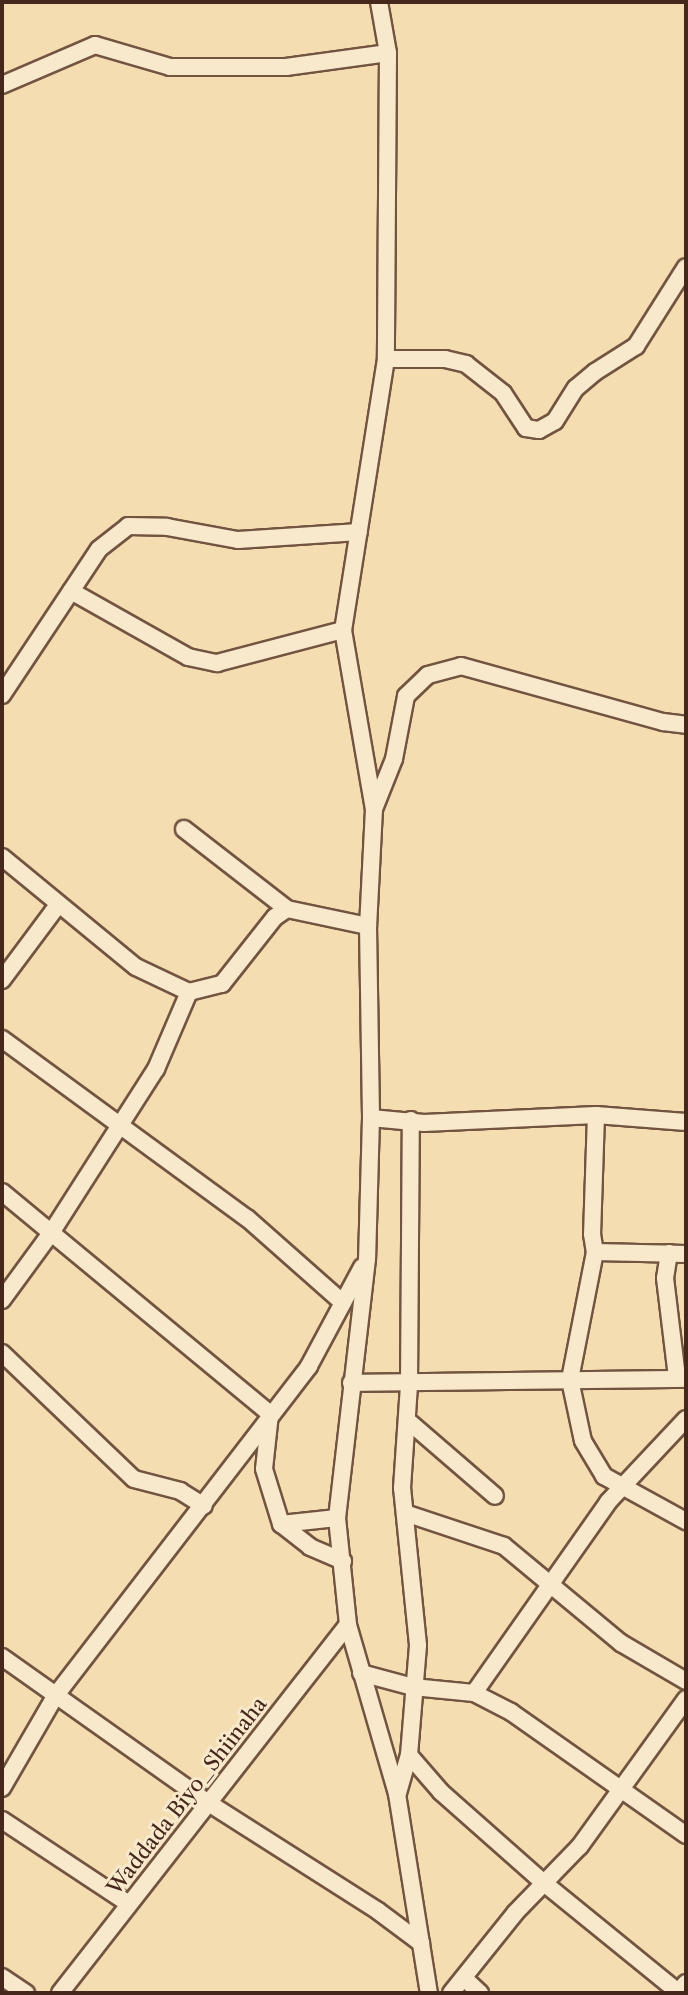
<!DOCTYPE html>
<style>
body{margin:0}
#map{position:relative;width:688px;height:1995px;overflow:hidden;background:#f5ddb2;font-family:"Libre Caslon Text",serif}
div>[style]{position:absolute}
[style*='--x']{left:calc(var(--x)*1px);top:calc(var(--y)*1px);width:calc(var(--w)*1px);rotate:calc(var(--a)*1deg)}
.roads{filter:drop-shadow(2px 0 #725441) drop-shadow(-2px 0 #725441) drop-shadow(0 2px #725441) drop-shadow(0 -2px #725441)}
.street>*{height:16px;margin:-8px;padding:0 8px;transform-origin:8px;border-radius:8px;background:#f8e9cd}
span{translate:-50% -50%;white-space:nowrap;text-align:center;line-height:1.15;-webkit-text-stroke:6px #f8e9cd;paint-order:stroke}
.street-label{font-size:21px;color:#46271b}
.frame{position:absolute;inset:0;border:4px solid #46271b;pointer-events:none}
</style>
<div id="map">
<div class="roads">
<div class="street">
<div style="--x:379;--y:2;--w:52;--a:80"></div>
<div style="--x:388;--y:53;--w:306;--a:90.4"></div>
<div style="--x:386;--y:359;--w:274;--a:99"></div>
<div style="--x:343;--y:630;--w:182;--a:80.2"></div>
<div style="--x:374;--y:809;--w:117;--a:92.9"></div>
<div style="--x:368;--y:926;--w:192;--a:89.1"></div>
<div style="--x:371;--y:1118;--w:141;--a:91.6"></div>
<div style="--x:367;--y:1259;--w:261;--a:96.6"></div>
<div style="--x:337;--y:1518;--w:108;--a:84.1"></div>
<div style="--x:348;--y:1625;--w:176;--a:73.8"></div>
<div style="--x:397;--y:1794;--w:202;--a:80.9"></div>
<div style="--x:2;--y:85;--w:101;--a:-23.3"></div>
<div style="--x:95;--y:45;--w:78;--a:16.3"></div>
<div style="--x:170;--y:67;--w:116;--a:0"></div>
<div style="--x:286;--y:67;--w:103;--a:-7.8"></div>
<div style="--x:386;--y:359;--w:59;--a:0"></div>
<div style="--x:445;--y:359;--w:22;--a:13"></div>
<div style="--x:466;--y:364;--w:47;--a:38.1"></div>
<div style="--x:503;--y:393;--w:42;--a:56.7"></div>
<div style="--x:526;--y:428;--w:13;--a:9"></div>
<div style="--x:539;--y:430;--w:18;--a:-29"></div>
<div style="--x:555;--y:421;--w:39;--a:-58"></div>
<div style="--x:576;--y:388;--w:25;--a:-40"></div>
<div style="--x:595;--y:372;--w:49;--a:-32.4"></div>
<div style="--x:636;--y:346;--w:93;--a:-57.7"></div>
<div style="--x:71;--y:591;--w:134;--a:29.4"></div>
<div style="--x:188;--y:657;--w:30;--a:12"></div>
<div style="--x:217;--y:663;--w:130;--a:-14.7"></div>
<div style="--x:2;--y:695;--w:175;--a:-56.4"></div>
<div style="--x:99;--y:549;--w:37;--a:-38"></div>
<div style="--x:128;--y:526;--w:39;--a:1"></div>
<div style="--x:167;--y:527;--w:72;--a:10.4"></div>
<div style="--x:238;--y:540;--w:121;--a:-3.8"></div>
<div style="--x:374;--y:809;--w:54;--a:-68.2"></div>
<div style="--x:394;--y:759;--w:64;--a:-79.2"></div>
<div style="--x:406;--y:696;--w:30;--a:-44"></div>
<div style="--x:428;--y:675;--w:34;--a:-15"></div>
<div style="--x:461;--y:666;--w:210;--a:15.5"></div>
<div style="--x:663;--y:722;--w:23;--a:7"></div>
<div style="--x:184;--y:829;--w:130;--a:37.8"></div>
<div style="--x:2;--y:857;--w:173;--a:39.4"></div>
<div style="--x:136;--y:967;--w:59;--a:25.3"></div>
<div style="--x:189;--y:992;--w:34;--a:-14"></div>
<div style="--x:222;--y:984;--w:85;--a:-51.7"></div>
<div style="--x:275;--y:917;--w:14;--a:-34"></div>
<div style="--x:287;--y:909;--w:83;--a:11.9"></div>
<div style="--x:2;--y:980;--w:94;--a:-53.3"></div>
<div style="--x:2;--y:1039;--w:303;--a:36.2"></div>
<div style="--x:247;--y:1218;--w:128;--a:41.5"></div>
<div style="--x:596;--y:1115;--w:90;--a:4.4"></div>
<div style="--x:371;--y:1118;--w:53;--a:5.4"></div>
<div style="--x:424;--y:1123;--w:172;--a:-2.7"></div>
<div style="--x:596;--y:1115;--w:119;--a:91.9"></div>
<div style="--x:592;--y:1234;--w:18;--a:81"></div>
<div style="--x:595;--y:1252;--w:130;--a:101.1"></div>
<div style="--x:570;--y:1380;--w:62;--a:78"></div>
<div style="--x:583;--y:1441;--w:41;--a:59"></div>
<div style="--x:604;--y:1476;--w:94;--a:28.8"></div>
<div style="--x:2;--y:1192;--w:348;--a:39.6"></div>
<div style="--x:270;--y:1414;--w:55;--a:96.2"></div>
<div style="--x:264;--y:1469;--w:58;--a:72.8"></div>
<div style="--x:281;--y:1524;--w:37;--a:38"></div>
<div style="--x:310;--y:1547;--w:36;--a:23"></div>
<div style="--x:595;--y:1252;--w:91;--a:1.3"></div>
<div style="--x:669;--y:1253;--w:25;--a:99"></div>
<div style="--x:665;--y:1278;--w:100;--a:83.1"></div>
<div style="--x:2;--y:1300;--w:83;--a:-53.8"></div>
<div style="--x:51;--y:1233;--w:195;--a:-57.4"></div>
<div style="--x:156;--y:1069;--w:84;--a:-66.8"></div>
<div style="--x:2;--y:1353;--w:182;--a:43.7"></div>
<div style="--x:134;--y:1479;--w:48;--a:14.6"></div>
<div style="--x:180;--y:1491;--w:28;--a:32"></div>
<div style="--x:351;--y:1383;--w:335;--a:-0.7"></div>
<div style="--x:407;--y:1420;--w:116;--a:40.8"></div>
<div style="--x:408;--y:1514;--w:101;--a:18.4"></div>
<div style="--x:504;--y:1546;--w:152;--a:39.7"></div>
<div style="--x:621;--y:1643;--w:75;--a:30.3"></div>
<div style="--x:281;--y:1524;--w:56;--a:-6.1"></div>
<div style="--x:2;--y:1657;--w:251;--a:35.3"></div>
<div style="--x:207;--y:1802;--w:203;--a:32.5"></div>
<div style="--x:378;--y:1911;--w:54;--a:36.7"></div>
<div style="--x:361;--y:1673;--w:54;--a:15.1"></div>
<div style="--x:413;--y:1687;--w:61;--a:5.6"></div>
<div style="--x:474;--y:1693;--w:42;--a:27.2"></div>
<div style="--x:511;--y:1712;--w:214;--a:35.1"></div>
<div style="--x:474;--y:1693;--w:233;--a:-54.9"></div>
<div style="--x:608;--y:1502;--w:114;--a:-46.8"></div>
<div style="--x:409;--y:1755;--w:49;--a:49.1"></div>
<div style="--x:441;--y:1792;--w:137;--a:41.5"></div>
<div style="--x:544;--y:1883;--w:173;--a:39.1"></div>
<div style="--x:678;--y:1992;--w:12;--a:-48"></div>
<div style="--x:2;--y:1788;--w:108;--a:-59.9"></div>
<div style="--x:56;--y:1695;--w:415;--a:-52.4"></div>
<div style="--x:309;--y:1366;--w:112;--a:-61.8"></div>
<div style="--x:398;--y:1793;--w:40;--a:-74"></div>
<div style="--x:409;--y:1755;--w:110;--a:-85.3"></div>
<div style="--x:418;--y:1645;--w:158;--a:-95.8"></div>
<div style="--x:402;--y:1488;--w:103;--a:-86.1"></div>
<div style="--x:409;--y:1385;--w:265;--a:-89.6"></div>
<div style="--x:2;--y:1820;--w:152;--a:33.5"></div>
<div style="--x:2;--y:1977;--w:29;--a:34"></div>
<div style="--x:464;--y:1978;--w:22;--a:43"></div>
<div style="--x:60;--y:1993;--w:467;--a:-52"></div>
<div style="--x:451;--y:1993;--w:102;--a:-51.3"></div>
<div style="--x:515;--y:1913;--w:93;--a:-45.9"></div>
<div style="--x:580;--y:1846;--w:181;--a:-54.2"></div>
</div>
</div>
<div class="street-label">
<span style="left:187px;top:1796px;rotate:-52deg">Waddada Biyo_Shiinaha</span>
</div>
<div class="frame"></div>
</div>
